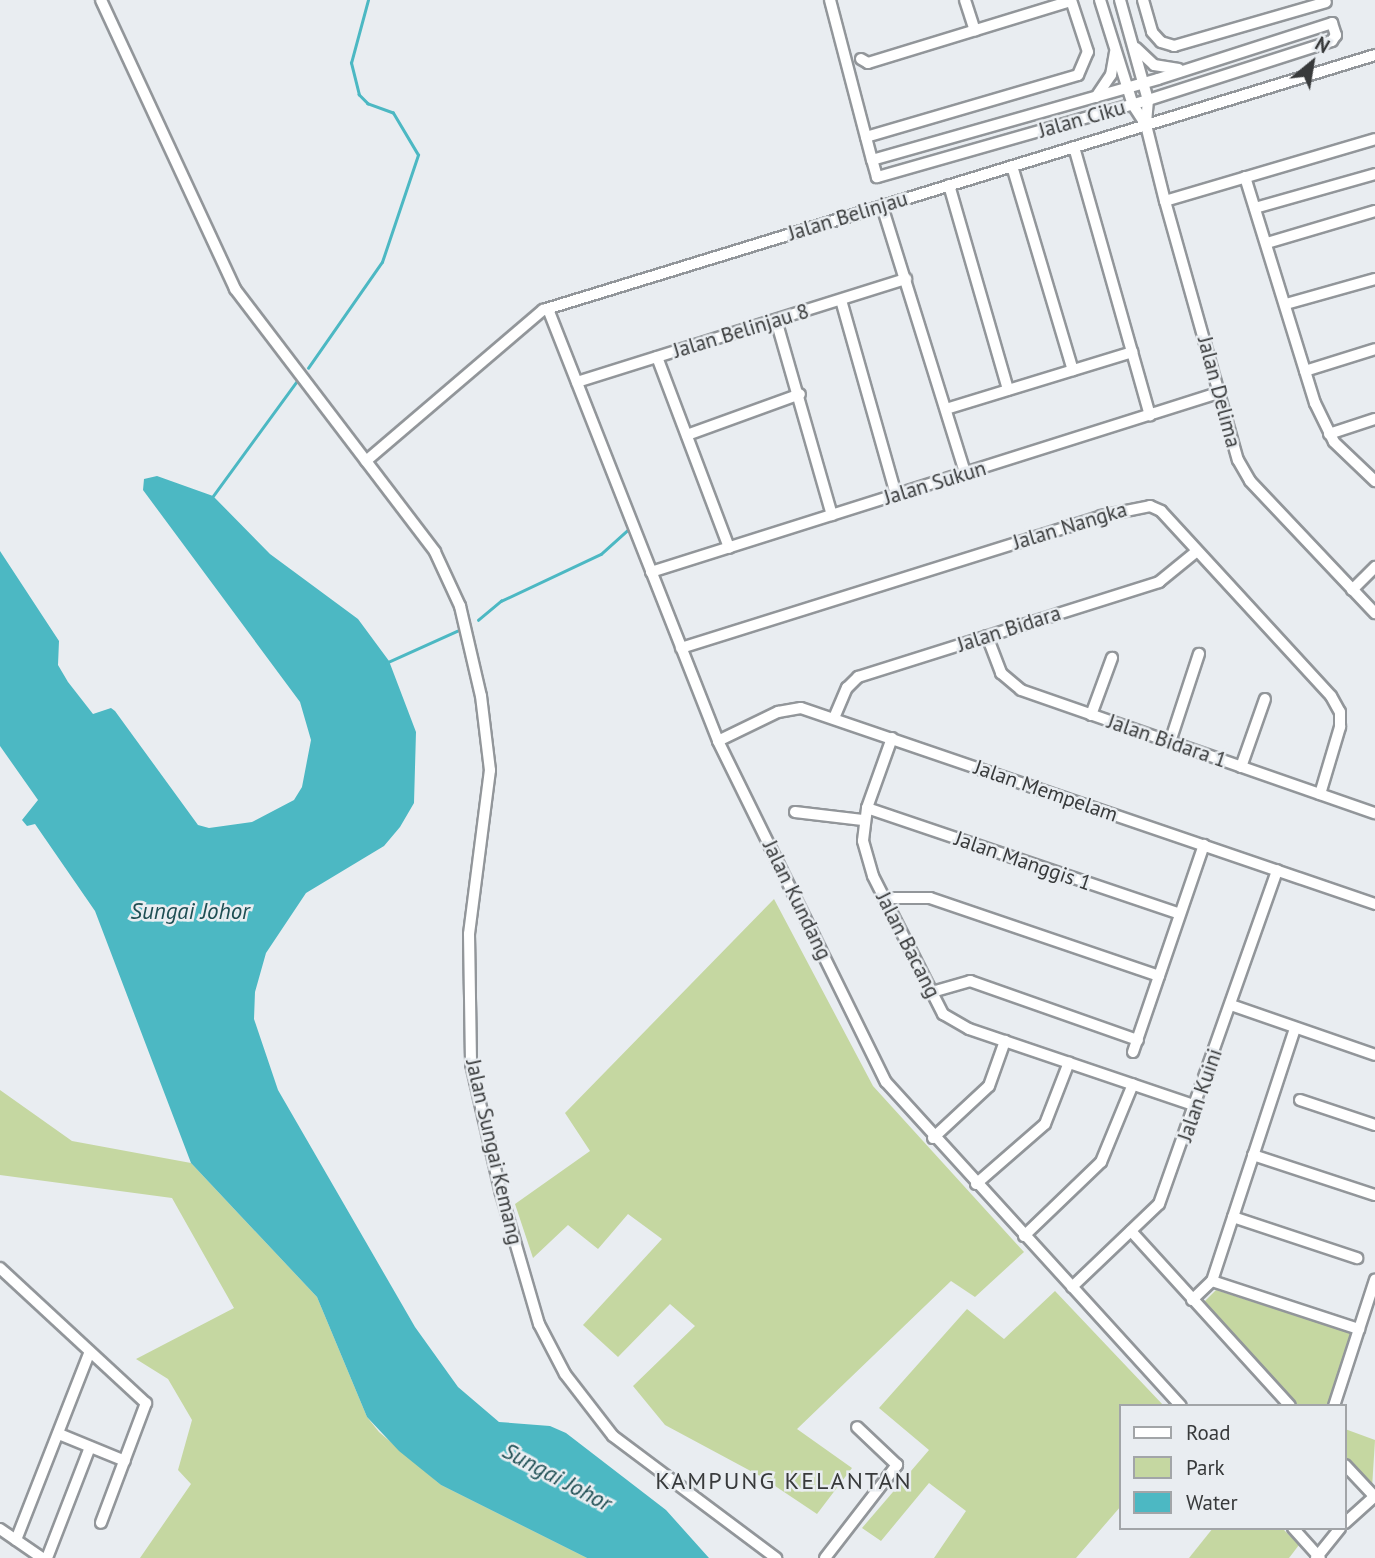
<!DOCTYPE html>
<style>
body{margin:0}
#map{position:relative;width:1375px;height:1558px;overflow:hidden;background:#e9edf1;font-family:"PT Sans",sans-serif}
div>[style]{position:absolute}
[style*='--x']{left:calc(var(--x)*1px);top:calc(var(--y)*1px);width:calc(var(--w)*1px);rotate:calc(var(--a)*1deg)}
.green>*{inset:0;background:#c5d7a1}
.water>*{inset:0;background:#4cb8c3}
.stream>*{height:2.5px;margin:-1.25px;padding:0 1.25px;transform-origin:1.25px;border-radius:1.25px;background:#4cb8c3}
.roads{filter:drop-shadow(2px 0 #92969a) drop-shadow(-2px 0 #92969a) drop-shadow(0 2px #92969a) drop-shadow(0 -2px #92969a)}
.minor>*{height:10px;margin:-5px;padding:0 5px;transform-origin:5px;border-radius:5px;background:#fff}
span{translate:-50% -50%;white-space:nowrap;text-align:center;line-height:1.15;-webkit-text-stroke:5px #e9edf1;paint-order:stroke}
.street-label{font-size:21px;color:#383a3b}
.water-label{font-size:23px;color:#1e4e53;font-style:italic}
.quarter-label{font-size:24px;color:#383a3b;letter-spacing:2px}
.legend{position:absolute;left:1119px;top:1404px;width:228px;height:126px;box-sizing:border-box;background:#e9edf1;border:2px solid #a2a5a8;margin:0;padding:9px 12px;list-style:none;font-size:21px;color:#383a3b}
.legend li{display:flex;align-items:center;gap:14px;height:35px}
.legend b{width:35px;border:2px solid #a2a5a8}
.north{position:absolute;left:1277px;top:28px;width:70px;height:70px;-webkit-text-stroke:5px #e9edf1;paint-order:stroke;rotate:30deg;font-size:19px;font-weight:700;line-height:28px;text-align:center;color:#383a3b}
.north::after{content:'';display:block;margin:auto;width:24px;height:32px;background:#383a3b;clip-path:polygon(50% 0,100% 100%,50% 72%,0 100%)}
</style>
<div id="map">
<div class="green">
<div style="clip-path:polygon(774px 899px,873px 1086px,1024px 1252px,975px 1297px,951px 1281px,797px 1429px,852px 1468px,817px 1514px,760px 1476px,665px 1425px,633px 1386px,695px 1326px,670px 1304px,618px 1357px,583px 1325px,662px 1239px,628px 1214px,598px 1249px,568px 1225px,533px 1258px,515px 1204px,590px 1151px,565px 1113px)"></div>
<div style="clip-path:polygon(0 1090px,72px 1141px,191px 1163px,317px 1297px,367px 1417px,379px 1432px,441px 1485px,587px 1558px,140px 1558px,191px 1484px,178px 1470px,192px 1420px,168px 1379px,136px 1359px,234px 1308px,172px 1198px,0 1175px)"></div>
<div style="clip-path:polygon(1216px 1290px,1353px 1334px,1330px 1406px,1297px 1406px,1203px 1303px)"></div>
<div style="clip-path:polygon(1055px 1291px,1164px 1406px,1121px 1406px,1121px 1506px,1076px 1558px,934px 1558px,966px 1511px,929px 1483px,881px 1541px,862px 1528px,929px 1450px,879px 1408px,967px 1309px,1004px 1339px)"></div>
<div style="clip-path:polygon(1345px 1429px,1375px 1440px,1372px 1488px,1345px 1459px)"></div>
<div style="clip-path:polygon(1213px 1528px,1282px 1528px,1299px 1545px,1289px 1558px,1189px 1558px)"></div>
</div>
<div class="water">
<div style="clip-path:polygon(157px 476px,213px 496px,270px 554px,358px 619px,389px 661px,416px 732px,414px 803px,400px 827px,384px 846px,306px 893px,266px 953px,255px 992px,254px 1019px,278px 1090px,415px 1327px,458px 1387px,499px 1422px,550px 1426px,566px 1433px,666px 1510px,709px 1558px,587px 1558px,441px 1485px,399px 1451px,367px 1417px,317px 1297px,191px 1163px,95px 911px,35px 824px,27px 826px,22px 820px,38px 800px,0 746px,0 551px,59px 641px,58px 665px,68px 682px,93px 714px,111px 708px,115px 711px,198px 825px,209px 828px,252px 822px,294px 800px,302px 787px,311px 740px,300px 702px,143px 490px,144px 479px)"></div>
</div>
<div class="stream">
<div style="--x:308;--y:368;--w:129;--a:-55.1"></div>
<div style="--x:382;--y:262;--w:113;--a:-71.4"></div>
<div style="--x:418;--y:155;--w:49;--a:-120.8"></div>
<div style="--x:393;--y:113;--w:27;--a:-160"></div>
<div style="--x:368;--y:104;--w:13;--a:-135"></div>
<div style="--x:359;--y:95;--w:33;--a:-104"></div>
<div style="--x:351;--y:63;--w:65;--a:-74.9"></div>
<div style="--x:213;--y:496;--w:141;--a:-53.9"></div>
<div style="--x:478;--y:620;--w:30;--a:-40"></div>
<div style="--x:501;--y:601;--w:110;--a:-25.2"></div>
<div style="--x:601;--y:554;--w:38;--a:-42"></div>
<div style="--x:386;--y:663;--w:78;--a:-24.3"></div>
</div>
<div class="roads">
<div class="minor">
<div style="--x:101;--y:0;--w:319;--a:65.1"></div>
<div style="--x:235;--y:289;--w:330;--a:52.7"></div>
<div style="--x:435;--y:552;--w:60;--a:65.2"></div>
<div style="--x:460;--y:606;--w:92;--a:76.9"></div>
<div style="--x:481;--y:696;--w:75;--a:83.1"></div>
<div style="--x:490;--y:770;--w:165;--a:97.3"></div>
<div style="--x:469;--y:934;--w:130;--a:89.1"></div>
<div style="--x:471;--y:1064;--w:129;--a:77"></div>
<div style="--x:500;--y:1190;--w:140;--a:73.8"></div>
<div style="--x:539;--y:1324;--w:56;--a:62.5"></div>
<div style="--x:565;--y:1374;--w:78;--a:52.3"></div>
<div style="--x:613;--y:1436;--w:204;--a:36.8"></div>
<div style="--x:830;--y:0;--w:165;--a:75.3"></div>
<div style="--x:965;--y:0;--w:32;--a:72"></div>
<div style="--x:1100;--y:0;--w:110;--a:72.6"></div>
<div style="--x:1133;--y:105;--w:24;--a:57"></div>
<div style="--x:1120;--y:0;--w:104;--a:74.4"></div>
<div style="--x:1148;--y:100;--w:25;--a:95"></div>
<div style="--x:1146;--y:125;--w:78;--a:76"></div>
<div style="--x:1165;--y:201;--w:269;--a:74.3"></div>
<div style="--x:1238;--y:460;--w:24;--a:60"></div>
<div style="--x:1250;--y:481;--w:182;--a:46.6"></div>
<div style="--x:1143;--y:0;--w:33;--a:74"></div>
<div style="--x:1152;--y:32;--w:13;--a:48"></div>
<div style="--x:1161;--y:42;--w:14;--a:17"></div>
<div style="--x:1174;--y:46;--w:158;--a:-16.1"></div>
<div style="--x:1332;--y:23;--w:13;--a:72"></div>
<div style="--x:1336;--y:35;--w:7;--a:124"></div>
<div style="--x:1332;--y:41;--w:193;--a:162.2"></div>
<div style="--x:1148;--y:100;--w:282;--a:164.1"></div>
<div style="--x:877;--y:177;--w:18;--a:-106"></div>
<div style="--x:872;--y:160;--w:297;--a:-15.8"></div>
<div style="--x:1158;--y:79;--w:183;--a:-17.8"></div>
<div style="--x:1136;--y:48;--w:25;--a:43"></div>
<div style="--x:1154;--y:65;--w:25;--a:9"></div>
<div style="--x:861;--y:59;--w:8;--a:30"></div>
<div style="--x:868;--y:63;--w:212;--a:-17"></div>
<div style="--x:1096;--y:97;--w:27;--a:-56"></div>
<div style="--x:1111;--y:75;--w:23;--a:-80"></div>
<div style="--x:866;--y:137;--w:221;--a:-16.3"></div>
<div style="--x:1078;--y:75;--w:25;--a:-67"></div>
<div style="--x:1088;--y:52;--w:55;--a:-108.1"></div>
<div style="--x:1074;--y:147;--w:279;--a:74.2"></div>
<div style="--x:1012;--y:166;--w:213;--a:73.4"></div>
<div style="--x:1245;--y:177;--w:237;--a:72.8"></div>
<div style="--x:1315;--y:403;--w:43;--a:64"></div>
<div style="--x:1334;--y:442;--w:57;--a:43.6"></div>
<div style="--x:949;--y:185;--w:213;--a:73.9"></div>
<div style="--x:1165;--y:201;--w:219;--a:-16.4"></div>
<div style="--x:882;--y:206;--w:280;--a:72.7"></div>
<div style="--x:1255;--y:208;--w:125;--a:-15.8"></div>
<div style="--x:1267;--y:243;--w:113;--a:-16.5"></div>
<div style="--x:841;--y:300;--w:203;--a:74.2"></div>
<div style="--x:1286;--y:304;--w:92;--a:-15.7"></div>
<div style="--x:548;--y:309;--w:464;--a:68.5"></div>
<div style="--x:718;--y:741;--w:380;--a:63.8"></div>
<div style="--x:886;--y:1082;--w:438;--a:47.7"></div>
<div style="--x:776;--y:320;--w:203;--a:74"></div>
<div style="--x:657;--y:357;--w:204;--a:69.3"></div>
<div style="--x:1305;--y:371;--w:73;--a:-17.4"></div>
<div style="--x:577;--y:382;--w:345;--a:-17.4"></div>
<div style="--x:946;--y:409;--w:195;--a:-17"></div>
<div style="--x:1329;--y:434;--w:48;--a:-18.1"></div>
<div style="--x:687;--y:435;--w:120;--a:-19.9"></div>
<div style="--x:366;--y:461;--w:233;--a:-40.5"></div>
<div style="--x:543;--y:310;--w:870;--a:-17.04"></div>
<div style="--x:651;--y:572;--w:595;--a:-17.52"></div>
<div style="--x:1352;--y:590;--w:33;--a:-45"></div>
<div style="--x:987;--y:636;--w:40;--a:69"></div>
<div style="--x:1001;--y:673;--w:26;--a:40"></div>
<div style="--x:1021;--y:690;--w:375;--a:19.2"></div>
<div style="--x:681;--y:648;--w:440;--a:-17.4"></div>
<div style="--x:1101;--y:516;--w:50;--a:-11.5"></div>
<div style="--x:1150;--y:506;--w:12;--a:24"></div>
<div style="--x:1161;--y:511;--w:251;--a:47.4"></div>
<div style="--x:1331;--y:696;--w:18;--a:61"></div>
<div style="--x:1340;--y:712;--w:15;--a:90"></div>
<div style="--x:1340;--y:727;--w:70;--a:106.6"></div>
<div style="--x:1091;--y:715;--w:61;--a:-69.8"></div>
<div style="--x:834;--y:718;--w:33;--a:-67"></div>
<div style="--x:847;--y:688;--w:16;--a:-45"></div>
<div style="--x:858;--y:677;--w:316;--a:-17.5"></div>
<div style="--x:1159;--y:582;--w:49;--a:-39.2"></div>
<div style="--x:892;--y:738;--w:74;--a:109.7"></div>
<div style="--x:867;--y:808;--w:33;--a:97"></div>
<div style="--x:863;--y:841;--w:36;--a:74"></div>
<div style="--x:873;--y:876;--w:155;--a:63.1"></div>
<div style="--x:943;--y:1014;--w:30;--a:30"></div>
<div style="--x:969;--y:1029;--w:240;--a:18.7"></div>
<div style="--x:718;--y:741;--w:67;--a:-25.8"></div>
<div style="--x:778;--y:712;--w:23;--a:-10"></div>
<div style="--x:801;--y:708;--w:607;--a:18.85"></div>
<div style="--x:1170;--y:742;--w:93;--a:-71.8"></div>
<div style="--x:1241;--y:767;--w:72;--a:-70.6"></div>
<div style="--x:867;--y:808;--w:330;--a:18.7"></div>
<div style="--x:795;--y:812;--w:68;--a:6.7"></div>
<div style="--x:885;--y:898;--w:45;--a:0"></div>
<div style="--x:930;--y:898;--w:242;--a:18.8"></div>
<div style="--x:932;--y:992;--w:40;--a:-16"></div>
<div style="--x:970;--y:981;--w:178;--a:19.4"></div>
<div style="--x:1231;--y:1005;--w:152;--a:19.1"></div>
<div style="--x:1133;--y:1052;--w:219;--a:-71.1"></div>
<div style="--x:1300;--y:1100;--w:79;--a:18.4"></div>
<div style="--x:933;--y:1138;--w:76;--a:-42.9"></div>
<div style="--x:989;--y:1086;--w:48;--a:-70.4"></div>
<div style="--x:1253;--y:1155;--w:128;--a:18.2"></div>
<div style="--x:976;--y:1184;--w:91;--a:-41"></div>
<div style="--x:1045;--y:1124;--w:66;--a:-68.8"></div>
<div style="--x:1233;--y:1217;--w:131;--a:18.3"></div>
<div style="--x:1131;--y:1231;--w:236;--a:47.7"></div>
<div style="--x:1024;--y:1236;--w:107;--a:-43.9"></div>
<div style="--x:1101;--y:1162;--w:84;--a:-67.7"></div>
<div style="--x:0;--y:1268;--w:199;--a:42.8"></div>
<div style="--x:146;--y:1403;--w:128;--a:110.6"></div>
<div style="--x:1212;--y:1281;--w:155;--a:18.1"></div>
<div style="--x:1072;--y:1287;--w:120;--a:-43.7"></div>
<div style="--x:1159;--y:1204;--w:354;--a:-70.5"></div>
<div style="--x:1192;--y:1300;--w:28;--a:-44"></div>
<div style="--x:1212;--y:1281;--w:266;--a:-71.8"></div>
<div style="--x:1334;--y:1406;--w:133;--a:-72"></div>
<div style="--x:59;--y:1434;--w:71;--a:22.2"></div>
<div style="--x:1345;--y:1465;--w:44;--a:46.8"></div>
<div style="--x:1345;--y:1523;--w:40;--a:-42"></div>
<div style="--x:1293;--y:1528;--w:40;--a:48"></div>
<div style="--x:0;--y:1529;--w:51;--a:34.6"></div>
<div style="--x:16;--y:1540;--w:200;--a:-68.6"></div>
<div style="--x:47;--y:1558;--w:119;--a:-68.8"></div>
<div style="--x:825;--y:1558;--w:118;--a:-52.3"></div>
<div style="--x:897;--y:1465;--w:55;--a:-136.5"></div>
<div style="--x:1316;--y:1558;--w:38;--a:-51"></div>
</div>
</div>
<div class="street-label">
<span style="left:1082px;top:119px;rotate:-16deg">Jalan Ciku</span>
<span style="left:848px;top:216px;rotate:-17deg">Jalan Belinjau</span>
<span style="left:741px;top:331px;rotate:-17deg">Jalan Belinjau 8</span>
<span style="left:1219px;top:392px;rotate:75deg">Jalan Delima</span>
<span style="left:935px;top:483px;rotate:-17deg">Jalan Sukun</span>
<span style="left:1070px;top:526px;rotate:-17deg">Jalan Nangka</span>
<span style="left:1009px;top:629px;rotate:-18deg">Jalan Bidara</span>
<span style="left:1167px;top:741px;rotate:19deg">Jalan Bidara 1</span>
<span style="left:1046px;top:791px;rotate:19deg">Jalan Mempelam</span>
<span style="left:1023px;top:861px;rotate:19deg">Jalan Manggis 1</span>
<span style="left:797px;top:900px;rotate:64deg">Jalan Kundang</span>
<span style="left:908px;top:945px;rotate:63deg">Jalan Bacang</span>
<span style="left:1200px;top:1095px;rotate:-71deg">Jalan Kuini</span>
<span style="left:494px;top:1152px;rotate:77deg">Jalan Sungai Kemang</span>
</div>
<div class="water-label">
<span style="left:190px;top:911px">Sungai Johor</span>
<span style="left:557px;top:1477px;rotate:28deg">Sungai Johor</span>
</div>
<div class="quarter-label">
<span style="left:784px;top:1481px">KAMPUNG KELANTAN</span>
</div>
<ul class="legend">
<li><b style="height:9px;background:#fff"></b>Road</li>
<li><b style="height:19px;background:#c5d7a1"></b>Park</li>
<li><b style="height:19px;background:#4cb8c3"></b>Water</li>
</ul>
<div class="north">N</div>
</div>
